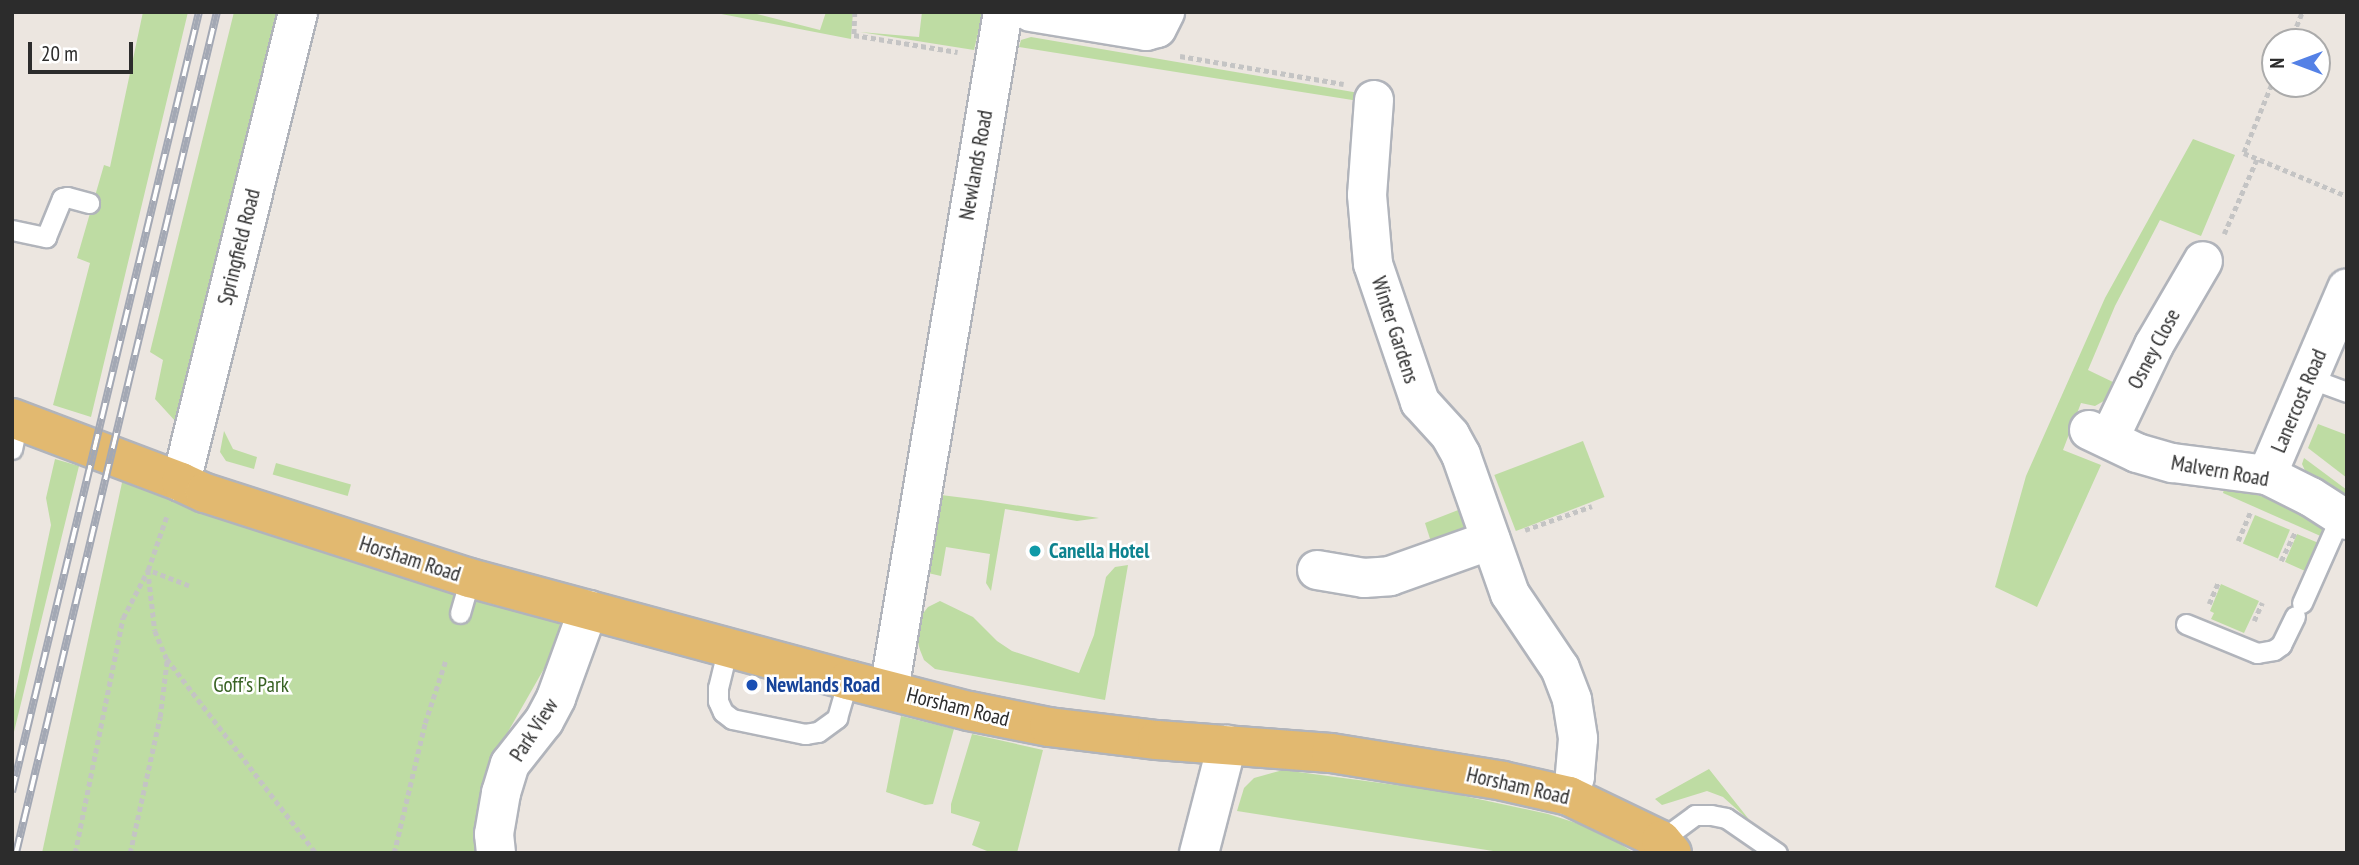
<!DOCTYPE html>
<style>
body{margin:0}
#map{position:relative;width:2359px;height:865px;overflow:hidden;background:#ece6e0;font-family:"PT Sans Narrow",sans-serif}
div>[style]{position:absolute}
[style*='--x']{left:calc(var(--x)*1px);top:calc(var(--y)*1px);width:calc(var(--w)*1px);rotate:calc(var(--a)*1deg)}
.green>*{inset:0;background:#bedca3;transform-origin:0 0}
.path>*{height:4.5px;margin-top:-2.25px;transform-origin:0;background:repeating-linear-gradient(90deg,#c4c4c4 0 5px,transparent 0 8.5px)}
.roads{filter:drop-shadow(2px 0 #b1b4bb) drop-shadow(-2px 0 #b1b4bb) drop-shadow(0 2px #b1b4bb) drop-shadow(0 -2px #b1b4bb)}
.lane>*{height:19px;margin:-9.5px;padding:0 9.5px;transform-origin:9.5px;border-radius:9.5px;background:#fff}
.street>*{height:38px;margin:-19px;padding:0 19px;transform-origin:19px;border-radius:19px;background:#fff}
.primary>*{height:38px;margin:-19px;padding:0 19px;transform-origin:19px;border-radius:19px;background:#e2b970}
.rail>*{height:8px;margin-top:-4px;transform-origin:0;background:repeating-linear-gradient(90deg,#fff 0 16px,#a3a8b4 0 32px);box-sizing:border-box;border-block:2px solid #a3a8b4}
.dots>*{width:19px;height:19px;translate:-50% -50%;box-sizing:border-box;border:4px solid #fff;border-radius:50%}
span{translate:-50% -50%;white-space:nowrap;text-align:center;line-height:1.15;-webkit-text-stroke:5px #fff;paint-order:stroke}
.street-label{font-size:21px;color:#2c2c2c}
.culture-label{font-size:21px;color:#0d838f;font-weight:700}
.left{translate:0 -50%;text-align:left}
.park-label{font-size:21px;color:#386223}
.transit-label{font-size:21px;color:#164399;font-weight:700}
.frame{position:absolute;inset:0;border:14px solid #2c2c2c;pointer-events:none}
.north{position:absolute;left:2261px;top:28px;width:70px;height:70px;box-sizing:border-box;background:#fff;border:2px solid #ababab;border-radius:50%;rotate:270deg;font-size:19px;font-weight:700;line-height:28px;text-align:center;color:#2c2c2c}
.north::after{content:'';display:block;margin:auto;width:24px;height:32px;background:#5481e6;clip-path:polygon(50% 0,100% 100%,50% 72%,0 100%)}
.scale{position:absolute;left:28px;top:42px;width:105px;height:32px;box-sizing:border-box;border:4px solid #2c2c2c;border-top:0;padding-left:9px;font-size:21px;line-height:24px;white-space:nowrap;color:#2c2c2c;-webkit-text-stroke:5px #fff;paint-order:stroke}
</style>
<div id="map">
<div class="green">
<div style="clip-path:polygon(143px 12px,188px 12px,91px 417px,53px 405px,90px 263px,77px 258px,104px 165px,110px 167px)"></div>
<div style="clip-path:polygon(234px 12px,283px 12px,177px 423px,155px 399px,163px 360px,150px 352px)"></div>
<div style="clip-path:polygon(711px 12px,749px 12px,820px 30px,826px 12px,853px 12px,851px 39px)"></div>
<div style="clip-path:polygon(922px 12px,983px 12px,974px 50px,860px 32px,919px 37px)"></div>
<div style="clip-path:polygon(1031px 37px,1359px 93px,1365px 102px,1019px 47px,1021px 40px)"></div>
<div style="clip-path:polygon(2193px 139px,2235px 155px,2201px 236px,2160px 220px,2115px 306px,2088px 370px,2115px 383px,2109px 398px,2095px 406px,2081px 403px,2063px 450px,2101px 465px,2037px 607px,1995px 587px,2026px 476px,2105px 298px)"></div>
<div style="clip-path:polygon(2318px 424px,2347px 435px,2347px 478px,2308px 448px)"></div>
<div style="clip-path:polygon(224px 431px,233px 449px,257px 457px,254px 469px,226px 461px,220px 452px)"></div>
<div style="left:1583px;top:441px;width:60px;height:95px;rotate:69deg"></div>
<div style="clip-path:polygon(2304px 458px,2347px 490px,2347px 498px,2308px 477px,2302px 464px)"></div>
<div style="clip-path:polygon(55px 459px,79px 466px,12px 740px,12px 710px,51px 525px,46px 498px)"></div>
<div style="left:276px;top:463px;width:78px;height:12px;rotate:16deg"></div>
<div style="clip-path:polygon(126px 464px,559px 616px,561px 639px,501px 744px,485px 853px,42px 853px)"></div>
<div style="clip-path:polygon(2225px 485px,2293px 506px,2328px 530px,2325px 538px,2223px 493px)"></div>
<div style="clip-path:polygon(941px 495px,981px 500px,1099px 518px,1077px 521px,1005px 509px,991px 591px,986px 583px,990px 554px,946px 547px,941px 576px,928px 573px)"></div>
<div style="clip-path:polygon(1471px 505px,1468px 531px,1431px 542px,1425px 523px)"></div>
<div style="left:2255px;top:515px;width:38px;height:31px;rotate:23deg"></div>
<div style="clip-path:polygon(2297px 534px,2321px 544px,2297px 600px,2293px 598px,2305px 571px,2285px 562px)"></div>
<div style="clip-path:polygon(1128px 565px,1105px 700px,935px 669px,924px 660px,920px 650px,917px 639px,921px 616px,928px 607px,940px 601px,973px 617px,997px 641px,1012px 651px,1079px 673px,1094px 635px,1106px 577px,1115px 567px)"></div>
<div style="clip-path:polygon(2221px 584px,2259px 601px,2244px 633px,2211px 619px,2214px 613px,2210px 611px)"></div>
<div style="clip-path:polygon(901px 716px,954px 729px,933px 804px,925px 805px,886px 792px)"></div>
<div style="clip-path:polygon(972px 734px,1043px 750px,1017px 853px,992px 853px,972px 845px,980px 822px,951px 813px,951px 804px)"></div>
<div style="clip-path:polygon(1709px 769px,1751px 822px,1723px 797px,1707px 791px,1662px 805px,1655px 799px)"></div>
<div style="clip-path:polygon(1283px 770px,1441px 791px,1548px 814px,1601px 831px,1634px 853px,1506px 853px,1237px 811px,1244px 788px,1254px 778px)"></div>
</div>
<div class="path">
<div style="--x:855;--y:12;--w:23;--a:92"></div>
<div style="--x:854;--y:35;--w:105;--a:9.3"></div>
<div style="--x:2290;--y:42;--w:32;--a:-68"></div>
<div style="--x:1180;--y:56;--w:166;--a:9.7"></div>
<div style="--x:2275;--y:77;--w:82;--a:112.2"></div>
<div style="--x:2244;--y:153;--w:112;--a:22.7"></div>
<div style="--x:2224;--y:234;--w:82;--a:-66.3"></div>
<div style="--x:1525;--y:530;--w:71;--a:-19.7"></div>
<div style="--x:2238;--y:541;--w:33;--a:-67"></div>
<div style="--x:2281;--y:561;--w:34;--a:-64"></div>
<div style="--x:189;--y:586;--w:44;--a:-158.7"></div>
<div style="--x:148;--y:570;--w:61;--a:83.5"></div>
<div style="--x:155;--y:631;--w:30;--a:67"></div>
<div style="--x:167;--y:659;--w:245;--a:52.5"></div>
<div style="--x:2209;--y:604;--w:23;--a:-67"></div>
<div style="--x:2254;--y:621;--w:20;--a:-66"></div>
<div style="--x:75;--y:853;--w:240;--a:-78.5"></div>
<div style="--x:123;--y:618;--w:54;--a:-62.5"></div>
<div style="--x:148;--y:570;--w:58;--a:-70.9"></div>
<div style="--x:130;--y:853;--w:139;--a:-77.6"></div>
<div style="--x:160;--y:717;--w:57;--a:-83"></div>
<div style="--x:394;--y:853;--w:134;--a:-76.6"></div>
<div style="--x:425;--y:723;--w:67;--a:-71.8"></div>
</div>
<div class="roads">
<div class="lane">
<div style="--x:12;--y:230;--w:35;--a:12"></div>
<div style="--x:46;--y:237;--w:42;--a:-67.7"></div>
<div style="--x:62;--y:198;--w:5;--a:-11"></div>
<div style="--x:67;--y:197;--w:23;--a:15"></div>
<div style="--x:2309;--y:378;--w:40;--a:20.2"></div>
<div style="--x:12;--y:449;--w:29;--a:-78"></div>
<div style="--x:2302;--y:603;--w:96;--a:-66.1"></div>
<div style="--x:460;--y:613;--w:36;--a:-74"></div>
<div style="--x:2186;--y:624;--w:77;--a:22.2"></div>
<div style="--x:2257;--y:653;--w:17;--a:-10"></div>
<div style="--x:2274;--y:650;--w:9;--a:-36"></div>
<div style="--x:2281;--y:645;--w:32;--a:-64"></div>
<div style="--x:728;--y:647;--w:42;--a:103.7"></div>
<div style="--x:718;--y:688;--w:13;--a:90"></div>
<div style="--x:718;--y:701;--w:12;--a:66"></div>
<div style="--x:723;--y:712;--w:11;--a:38"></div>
<div style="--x:732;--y:719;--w:75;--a:11.6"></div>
<div style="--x:805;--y:734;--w:13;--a:-9"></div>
<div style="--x:818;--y:732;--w:24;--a:-36"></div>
<div style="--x:837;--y:718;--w:40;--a:-74"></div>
<div style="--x:1661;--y:840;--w:42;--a:-36.3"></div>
<div style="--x:1695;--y:815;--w:16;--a:0"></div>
<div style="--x:1711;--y:815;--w:15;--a:11"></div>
<div style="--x:1726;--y:818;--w:62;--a:34.5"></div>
</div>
<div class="street">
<div style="--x:1031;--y:12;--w:117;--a:9.4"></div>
<div style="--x:1146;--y:31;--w:11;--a:-15"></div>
<div style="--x:1157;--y:28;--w:18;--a:-63"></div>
<div style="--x:1374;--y:100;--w:95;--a:94.2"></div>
<div style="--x:1367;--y:195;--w:69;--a:85"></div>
<div style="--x:1373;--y:264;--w:146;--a:71.2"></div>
<div style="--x:1420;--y:402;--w:45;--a:47.7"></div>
<div style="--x:1450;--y:435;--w:23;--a:61"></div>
<div style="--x:1461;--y:455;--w:147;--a:70.6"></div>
<div style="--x:1510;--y:594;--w:89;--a:56"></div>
<div style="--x:1560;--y:668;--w:34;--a:69"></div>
<div style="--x:1572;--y:700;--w:39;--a:81"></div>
<div style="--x:1578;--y:739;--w:38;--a:95"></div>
<div style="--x:1575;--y:777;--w:20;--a:108"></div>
<div style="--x:2089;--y:430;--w:53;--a:25.6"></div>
<div style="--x:2137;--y:453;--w:37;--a:16"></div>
<div style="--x:2173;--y:463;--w:95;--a:7.3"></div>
<div style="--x:2267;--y:475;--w:49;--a:26.6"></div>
<div style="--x:2311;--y:497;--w:43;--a:32.6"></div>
<div style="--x:2109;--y:439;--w:104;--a:-64.4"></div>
<div style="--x:2154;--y:345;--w:97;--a:-59.7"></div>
<div style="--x:2267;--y:475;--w:203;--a:-66.8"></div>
<div style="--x:181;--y:482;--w:484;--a:-76"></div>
<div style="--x:1317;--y:570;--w:48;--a:9.7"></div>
<div style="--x:1364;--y:578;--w:26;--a:-4"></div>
<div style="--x:1390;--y:576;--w:107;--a:-19.6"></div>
<div style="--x:889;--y:690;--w:688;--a:-80.46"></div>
<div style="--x:496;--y:853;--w:19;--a:-96"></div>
<div style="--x:494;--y:834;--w:42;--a:-80.3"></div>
<div style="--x:501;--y:793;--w:30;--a:-73"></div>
<div style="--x:510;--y:764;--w:55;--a:-51.7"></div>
<div style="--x:544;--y:721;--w:26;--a:-62"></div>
<div style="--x:556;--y:698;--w:94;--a:-70"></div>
<div style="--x:1199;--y:853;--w:112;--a:-75.5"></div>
</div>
<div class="primary">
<div style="--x:12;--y:418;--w:181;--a:20.7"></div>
<div style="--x:181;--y:482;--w:26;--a:25"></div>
<div style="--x:205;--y:493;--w:278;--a:17.8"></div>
<div style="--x:470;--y:578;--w:392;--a:15.1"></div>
<div style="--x:848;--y:680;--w:125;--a:14.4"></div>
<div style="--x:969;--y:711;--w:82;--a:11.3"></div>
<div style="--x:1049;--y:727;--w:109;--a:6.9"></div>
<div style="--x:1157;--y:740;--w:174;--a:4.3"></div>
<div style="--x:1331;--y:753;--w:174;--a:9.2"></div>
<div style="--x:1503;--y:781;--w:68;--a:12.8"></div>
<div style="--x:1569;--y:796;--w:102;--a:25.6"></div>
<div style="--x:1661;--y:840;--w:17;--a:50"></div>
</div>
</div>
<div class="rail">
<div style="--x:12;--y:792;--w:802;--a:-76.52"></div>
<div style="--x:16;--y:853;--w:865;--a:-76.56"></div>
</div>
<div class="dots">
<div style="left:1035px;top:551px;background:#0f9aa8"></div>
<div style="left:752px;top:685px;background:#1a4fb4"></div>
</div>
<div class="street-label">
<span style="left:976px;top:165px;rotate:-80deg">Newlands Road</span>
<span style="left:239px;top:247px;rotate:-76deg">Springfield Road</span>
<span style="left:1395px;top:330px;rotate:72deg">Winter Gardens</span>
<span style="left:2154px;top:349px;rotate:-62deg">Osney Close</span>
<span style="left:2299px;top:401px;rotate:-67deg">Lanercost Road</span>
<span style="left:2220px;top:471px;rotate:10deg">Malvern Road</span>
<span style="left:410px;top:559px;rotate:18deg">Horsham Road</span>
<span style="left:958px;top:707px;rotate:14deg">Horsham Road</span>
<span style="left:534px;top:730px;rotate:-57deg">Park View</span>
<span style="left:1518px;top:786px;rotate:13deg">Horsham Road</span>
</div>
<div class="culture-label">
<span class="left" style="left:1049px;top:551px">Canella Hotel</span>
</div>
<div class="park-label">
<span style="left:251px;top:685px">Goff's Park</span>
</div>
<div class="transit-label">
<span class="left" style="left:766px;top:685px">Newlands Road</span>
</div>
<div class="frame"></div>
<div class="north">N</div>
<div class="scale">20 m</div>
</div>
